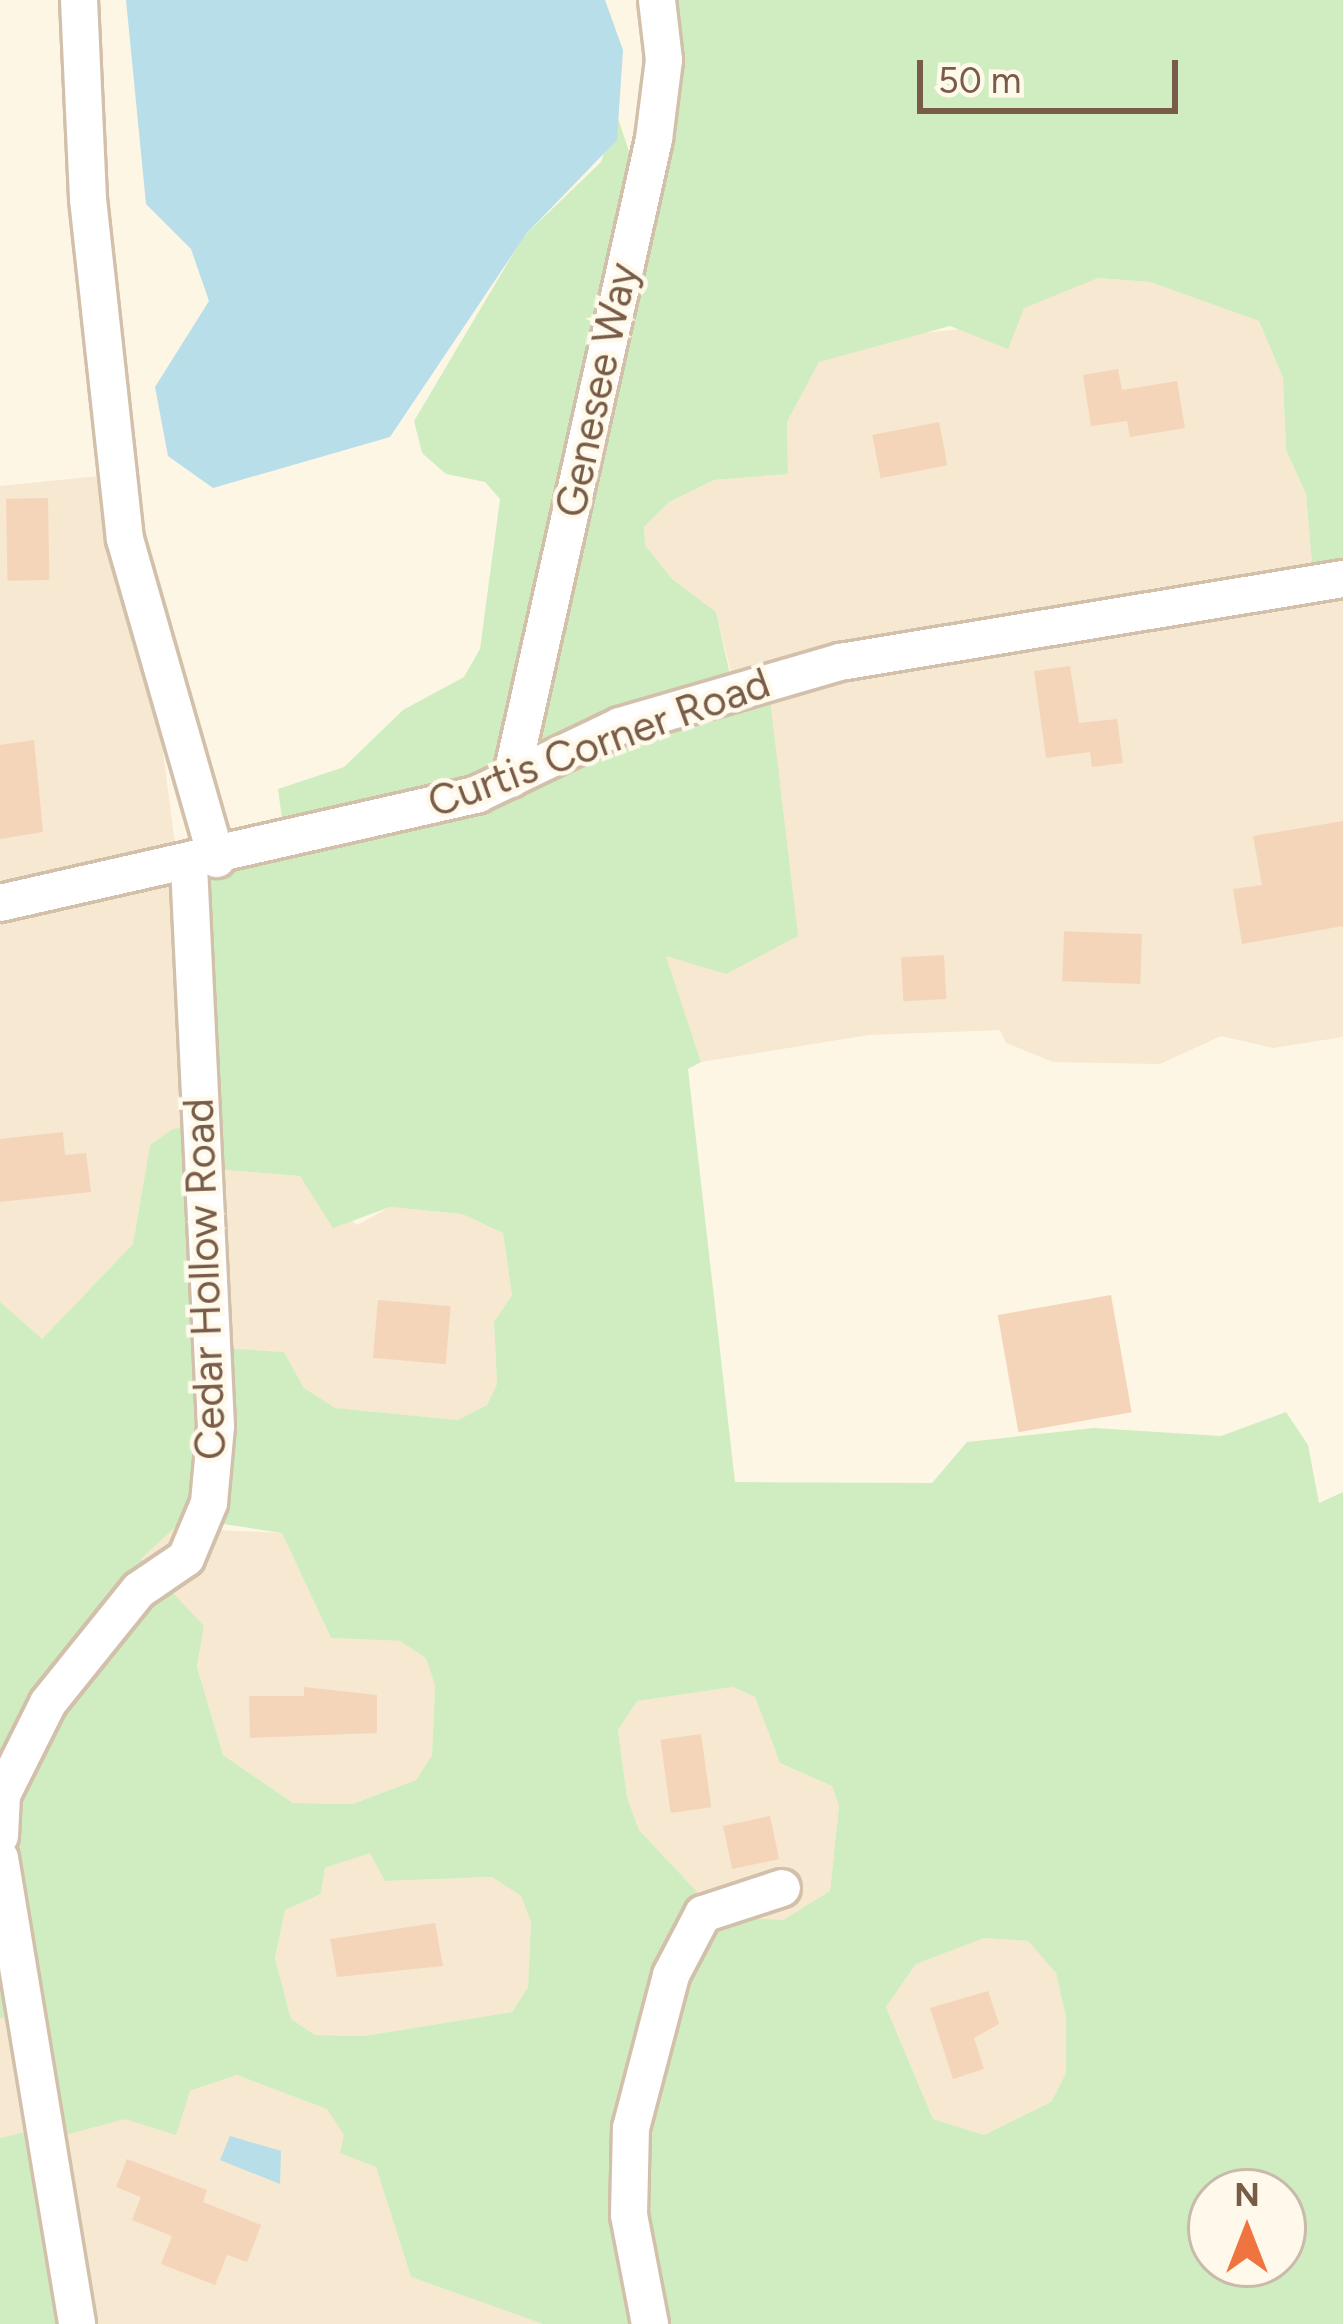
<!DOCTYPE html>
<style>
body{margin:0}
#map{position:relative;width:1343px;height:2324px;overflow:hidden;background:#fef6e4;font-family:Figtree,sans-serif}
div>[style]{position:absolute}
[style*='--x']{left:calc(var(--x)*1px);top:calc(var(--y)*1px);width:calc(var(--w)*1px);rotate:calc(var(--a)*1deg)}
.residential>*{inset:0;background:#f6e8d1}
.green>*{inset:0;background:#cfedc1}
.water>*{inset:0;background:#b7dee9}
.building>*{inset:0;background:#f5d5b9;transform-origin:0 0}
.roads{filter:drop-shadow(3px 0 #d2c0ab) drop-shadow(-3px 0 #d2c0ab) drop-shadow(0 3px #d2c0ab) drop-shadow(0 -3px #d2c0ab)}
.minor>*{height:36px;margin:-18px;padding:0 18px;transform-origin:18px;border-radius:18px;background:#fff}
span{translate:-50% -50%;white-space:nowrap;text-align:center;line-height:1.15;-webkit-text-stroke:9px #fff9eb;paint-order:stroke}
.street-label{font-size:42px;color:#785c47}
.north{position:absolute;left:1187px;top:2168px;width:120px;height:120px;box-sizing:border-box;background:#fff9eb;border:3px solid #c9baa9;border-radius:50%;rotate:0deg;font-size:33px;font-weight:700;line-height:48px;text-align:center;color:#785c47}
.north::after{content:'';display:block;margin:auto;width:42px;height:54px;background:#f07440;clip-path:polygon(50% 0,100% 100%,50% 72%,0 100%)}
.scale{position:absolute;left:917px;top:60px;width:261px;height:54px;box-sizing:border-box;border:6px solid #785c47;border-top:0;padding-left:15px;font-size:36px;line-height:42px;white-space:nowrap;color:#785c47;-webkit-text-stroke:9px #fff9eb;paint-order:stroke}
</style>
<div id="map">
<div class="residential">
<div style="clip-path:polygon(1098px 278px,1150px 282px,1259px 321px,1283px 378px,1286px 450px,1306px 494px,1313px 574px,1343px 573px,1343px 1037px,1273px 1048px,1221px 1036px,1160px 1064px,1053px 1062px,1006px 1043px,1000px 1030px,869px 1035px,701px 1062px,665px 953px,797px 935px,716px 612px,672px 579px,645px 545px,644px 527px,669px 502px,714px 480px,788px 474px,787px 422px,819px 362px,884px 337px,962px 329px)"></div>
<div style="clip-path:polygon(99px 476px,181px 710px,161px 737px,211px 1119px,150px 1145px,133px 1244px,41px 1340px,0 1302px,0 486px)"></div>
<div style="clip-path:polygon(214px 1169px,300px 1176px,357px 1225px,390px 1207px,462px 1214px,503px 1233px,512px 1295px,494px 1322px,497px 1384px,487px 1405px,458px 1420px,334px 1408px,304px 1388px,284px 1352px,216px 1349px)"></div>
<div style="clip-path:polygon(185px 1518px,216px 1530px,282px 1533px,331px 1638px,400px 1641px,426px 1657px,435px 1685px,432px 1755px,416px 1780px,351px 1804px,293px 1803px,223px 1755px,197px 1667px,204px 1626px,140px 1559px)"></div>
<div style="clip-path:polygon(733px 1687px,755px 1697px,780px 1763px,832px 1786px,839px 1806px,830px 1891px,783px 1920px,736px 1917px,701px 1896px,639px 1830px,627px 1797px,618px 1730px,637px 1701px)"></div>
<div style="clip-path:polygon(371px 1852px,386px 1881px,492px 1877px,521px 1896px,531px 1922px,528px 1987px,512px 2012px,364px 2036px,315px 2035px,291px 2019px,275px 1958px,285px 1910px,321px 1894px,325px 1868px)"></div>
<div style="clip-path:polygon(983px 1938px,1028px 1941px,1056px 1973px,1066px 2017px,1066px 2073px,1051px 2102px,984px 2135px,933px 2119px,886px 2007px,916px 1964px)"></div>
<div style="clip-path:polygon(32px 2014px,49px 2126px,0 2138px,0 2018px)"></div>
<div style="clip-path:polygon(237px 2075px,327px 2109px,376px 2167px,411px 2277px,543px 2324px,83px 2324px,61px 2136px)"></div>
</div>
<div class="green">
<div style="clip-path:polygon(evenodd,660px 0,1343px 0,1343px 573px,1313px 575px,1306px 494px,1286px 450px,1283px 378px,1259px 321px,1150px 282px,1098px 278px,1024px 308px,1008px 349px,950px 326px,819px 362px,787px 422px,788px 474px,714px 480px,669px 502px,644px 527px,645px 545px,672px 579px,716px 612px,732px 683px,770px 700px,798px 936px,726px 974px,666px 956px,701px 1062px,688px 1069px,735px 1482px,932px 1483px,967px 1442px,1094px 1428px,1221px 1436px,1286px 1412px,1308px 1445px,1319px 1503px,1343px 1492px,1343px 2324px,543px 2324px,411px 2277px,376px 2167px,340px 2153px,344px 2135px,327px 2109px,237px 2075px,190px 2091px,176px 2135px,125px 2119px,61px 2136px,83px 2324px,0 2324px,0 2138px,49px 2126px,32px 2015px,0 2018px,0 1302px,42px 1339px,133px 1244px,150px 1145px,173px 1129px,205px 1125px,205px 881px,287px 855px,278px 789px,344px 767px,403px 710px,464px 677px,480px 649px,500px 499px,485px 482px,446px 474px,422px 453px,414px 421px,523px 237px,601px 162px,617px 115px,637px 176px,660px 0,215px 1169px,300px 1176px,333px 1228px,390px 1207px,462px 1214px,503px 1233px,512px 1295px,494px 1322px,497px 1384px,487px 1405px,458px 1420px,335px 1408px,304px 1388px,284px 1352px,216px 1348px,215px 1169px,660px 0,185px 1518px,282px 1533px,331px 1638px,400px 1641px,426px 1658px,435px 1685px,432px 1755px,416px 1780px,352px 1804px,293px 1803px,223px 1755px,197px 1667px,204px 1626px,141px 1559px,185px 1518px,660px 0,733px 1687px,755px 1697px,780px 1763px,832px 1786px,839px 1806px,830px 1891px,783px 1920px,736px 1917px,701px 1896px,639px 1830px,627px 1797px,618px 1730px,637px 1701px,733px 1687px,660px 0,370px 1853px,385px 1881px,492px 1877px,521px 1896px,531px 1922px,528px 1987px,512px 2012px,364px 2036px,315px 2035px,291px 2019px,275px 1958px,285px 1910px,321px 1894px,325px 1868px,370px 1853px,660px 0,984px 1938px,1028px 1941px,1056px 1973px,1066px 2017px,1066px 2073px,1051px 2102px,984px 2135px,933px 2119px,886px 2007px,916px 1964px,984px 1938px,660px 0,1211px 2192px,1283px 2192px,1283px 2264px,1211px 2264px,1211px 2192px)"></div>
</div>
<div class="water">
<div style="clip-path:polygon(126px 0,605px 0,623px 50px,617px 140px,526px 234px,390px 437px,213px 488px,168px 456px,155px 387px,209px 301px,191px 249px,146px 204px)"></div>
<div style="clip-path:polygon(230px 2136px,281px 2151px,280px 2184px,220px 2160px)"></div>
</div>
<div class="building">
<div style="clip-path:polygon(1118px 369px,1122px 390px,1177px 381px,1185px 428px,1130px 437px,1127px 421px,1091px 426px,1083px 375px)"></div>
<div style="left:939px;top:422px;width:44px;height:68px;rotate:79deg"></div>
<div style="left:48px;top:498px;width:82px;height:42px;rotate:89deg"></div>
<div style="clip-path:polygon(1070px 666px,1079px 723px,1117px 719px,1123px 763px,1092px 767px,1090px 752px,1046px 758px,1034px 671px)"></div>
<div style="clip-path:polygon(34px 740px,43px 832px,0 839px,0 745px)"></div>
<div style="clip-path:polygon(1343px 821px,1343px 926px,1242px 944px,1233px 889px,1262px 885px,1253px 836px)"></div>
<div style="left:1142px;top:934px;width:50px;height:78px;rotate:92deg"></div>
<div style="left:944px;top:955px;width:44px;height:43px;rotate:87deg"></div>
<div style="clip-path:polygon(63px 1132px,65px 1155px,86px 1153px,91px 1192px,0 1202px,0 1139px)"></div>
<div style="left:1111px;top:1295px;width:119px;height:115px;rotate:80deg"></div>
<div style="left:378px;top:1300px;width:73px;height:58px;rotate:5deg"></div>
<div style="clip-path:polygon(304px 1687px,377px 1695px,377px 1733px,250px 1738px,249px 1696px,304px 1696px)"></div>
<div style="left:701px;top:1734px;width:74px;height:41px;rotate:82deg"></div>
<div style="left:770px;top:1816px;width:44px;height:48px;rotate:78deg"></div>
<div style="clip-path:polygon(435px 1923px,443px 1966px,337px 1977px,330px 1939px)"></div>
<div style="clip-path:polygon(988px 1991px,999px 2024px,974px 2038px,984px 2069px,953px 2079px,930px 2008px)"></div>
<div style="clip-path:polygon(127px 2159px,207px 2190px,203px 2202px,261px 2225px,247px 2262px,227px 2255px,215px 2285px,161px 2264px,172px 2236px,132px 2220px,141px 2197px,116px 2187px)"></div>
</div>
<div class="roads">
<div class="minor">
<div style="--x:79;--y:0;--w:199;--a:87.4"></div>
<div style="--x:88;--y:199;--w:342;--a:83.8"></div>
<div style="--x:125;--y:539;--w:333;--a:74"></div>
<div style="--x:511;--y:779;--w:656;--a:-77.4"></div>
<div style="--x:654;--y:139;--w:80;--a:-82.8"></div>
<div style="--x:664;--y:60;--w:60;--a:-96.7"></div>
<div style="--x:0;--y:903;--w:490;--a:-12.8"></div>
<div style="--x:478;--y:794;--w:157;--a:-25.6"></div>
<div style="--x:620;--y:726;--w:229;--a:-16.2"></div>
<div style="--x:840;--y:662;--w:510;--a:-9.37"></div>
<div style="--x:0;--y:1836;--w:41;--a:-87.2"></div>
<div style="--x:2;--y:1795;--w:103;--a:-63.4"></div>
<div style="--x:48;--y:1703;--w:145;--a:-51.2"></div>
<div style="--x:139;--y:1590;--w:57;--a:-34.2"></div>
<div style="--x:186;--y:1558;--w:60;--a:-67.3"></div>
<div style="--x:209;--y:1503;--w:77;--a:-84.8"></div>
<div style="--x:216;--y:1426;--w:561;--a:-92.76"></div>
<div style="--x:0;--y:1858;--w:472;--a:80.6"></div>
<div style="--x:650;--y:2324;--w:111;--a:-100.9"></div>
<div style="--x:629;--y:2215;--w:87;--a:-88.7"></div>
<div style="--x:631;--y:2128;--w:158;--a:-75.3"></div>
<div style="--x:671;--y:1975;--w:69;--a:-62.3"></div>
<div style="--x:703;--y:1914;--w:83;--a:-18.2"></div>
</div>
</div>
<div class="street-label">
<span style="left:597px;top:390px;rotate:-78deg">Genesee Way</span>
<span style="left:599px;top:743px;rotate:-20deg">Curtis Corner Road</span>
<span style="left:205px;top:1279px;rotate:-92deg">Cedar Hollow Road</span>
</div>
<div class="north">N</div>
<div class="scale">50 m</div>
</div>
